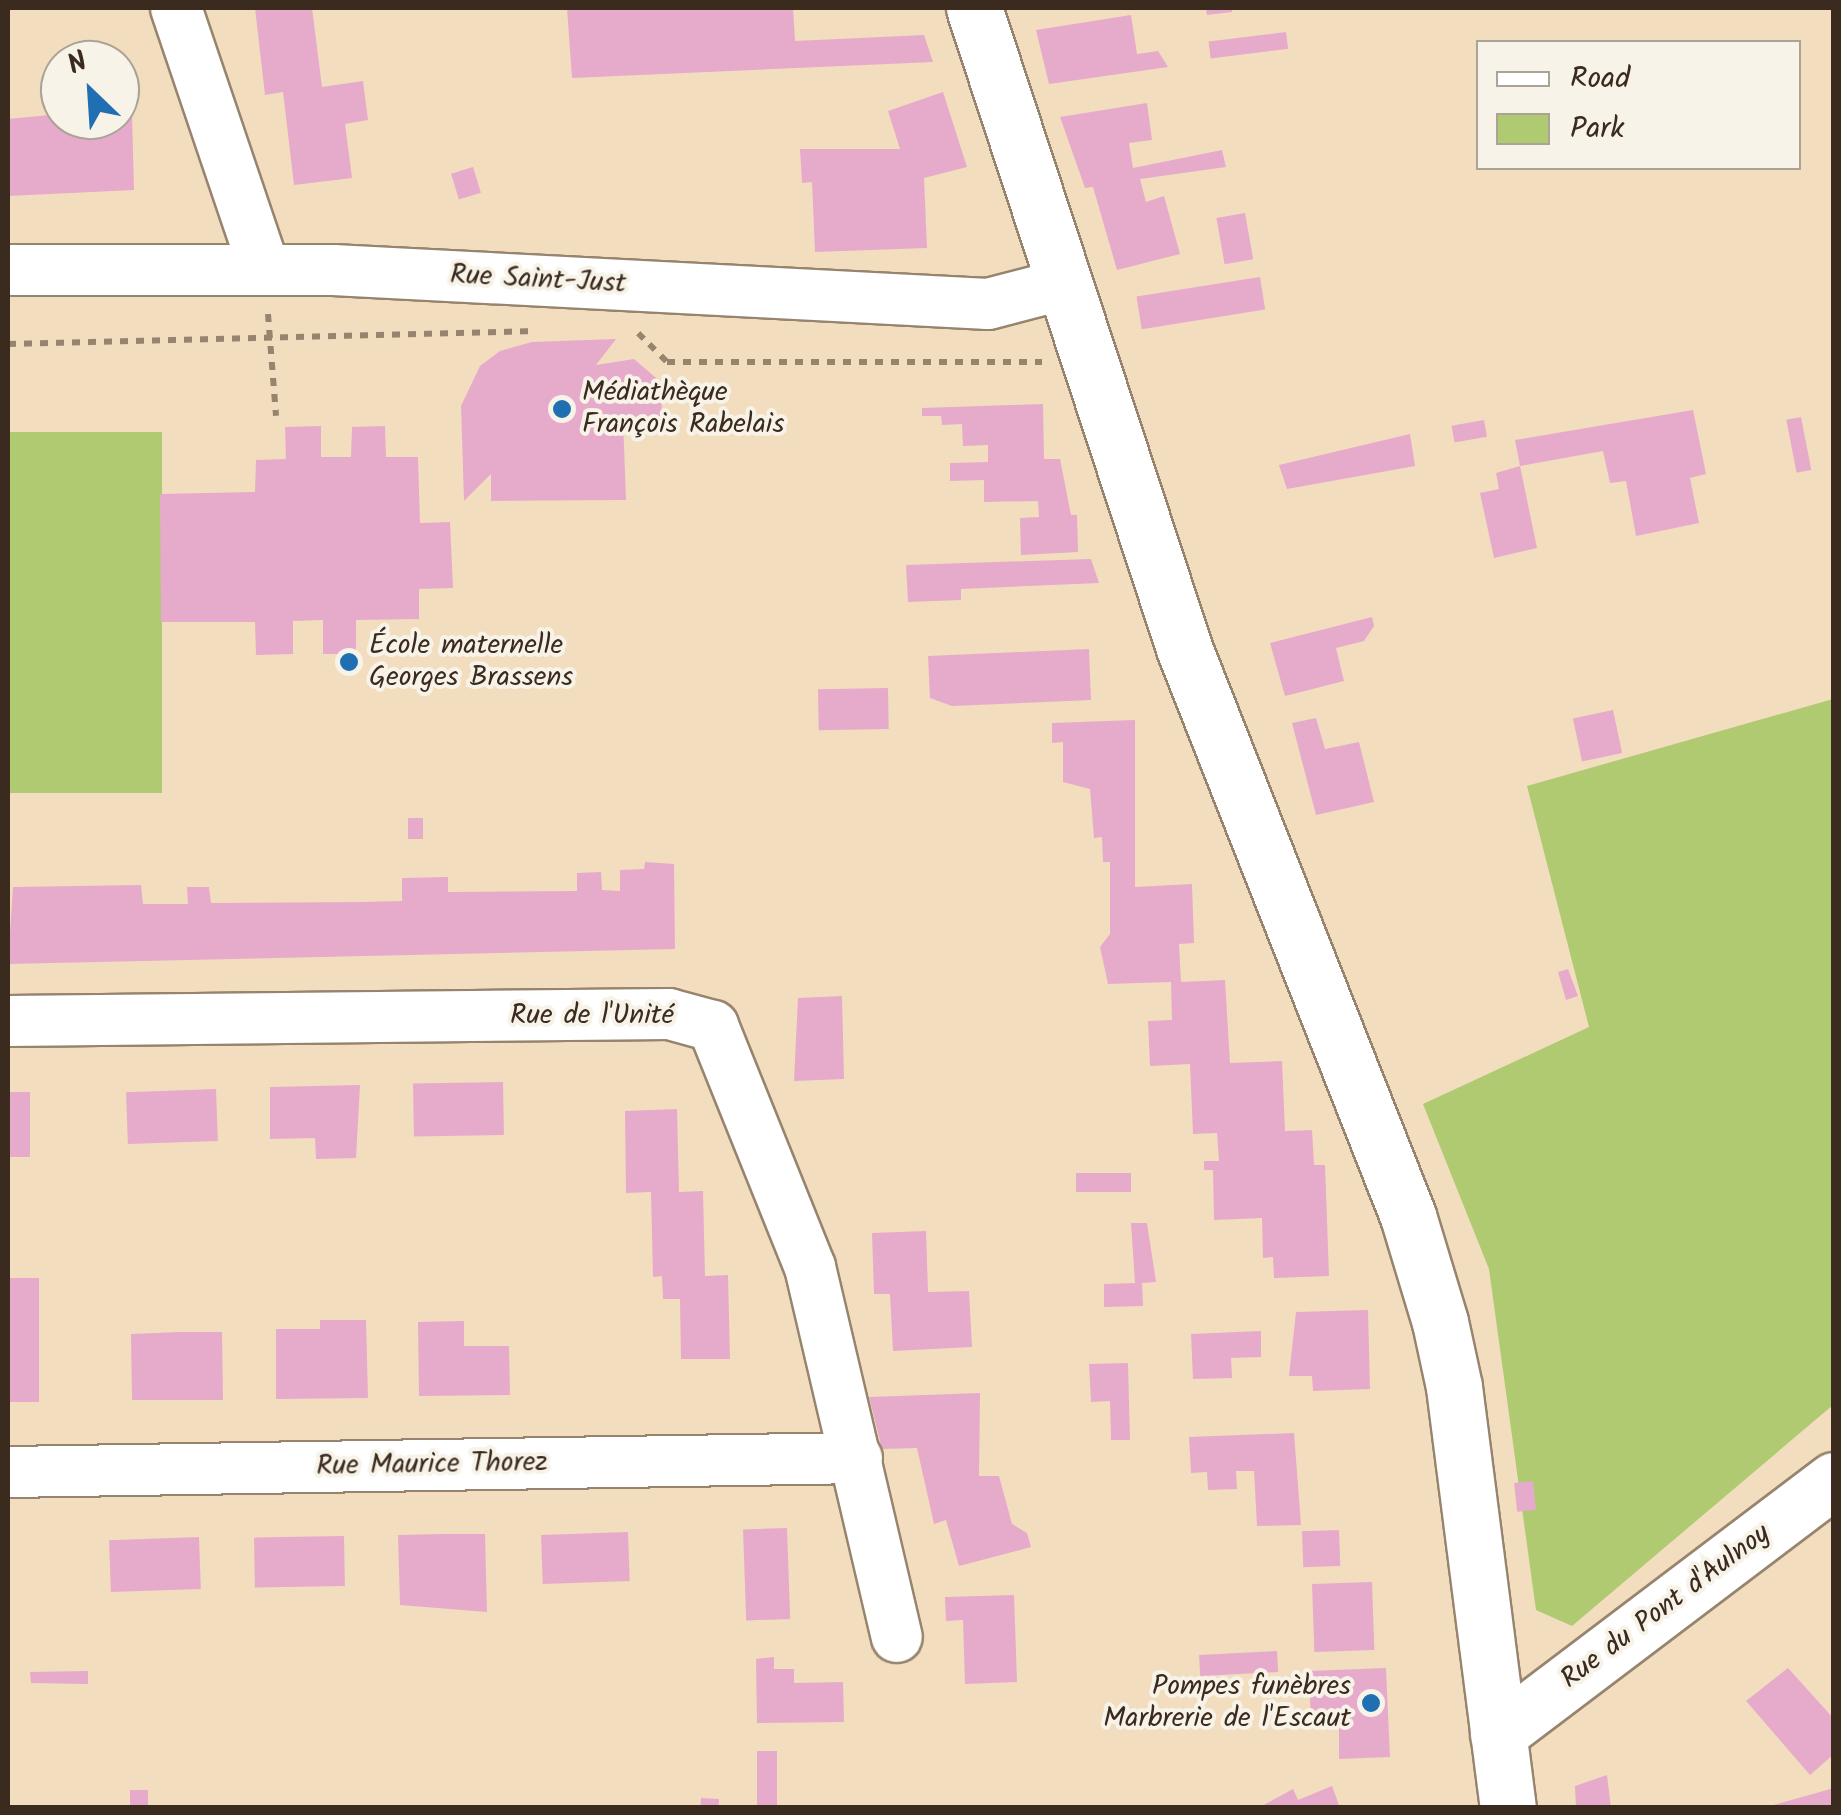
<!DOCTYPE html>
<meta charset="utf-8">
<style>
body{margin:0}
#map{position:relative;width:1841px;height:1815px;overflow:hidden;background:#f3ddbf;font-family:Kalam,sans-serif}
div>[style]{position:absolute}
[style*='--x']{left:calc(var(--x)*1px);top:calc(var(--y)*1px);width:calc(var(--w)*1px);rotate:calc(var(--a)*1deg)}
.green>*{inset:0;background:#afca71;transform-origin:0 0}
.building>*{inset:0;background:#e6abca;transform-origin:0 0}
.path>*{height:6px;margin-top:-3px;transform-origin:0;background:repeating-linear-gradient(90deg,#97846e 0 8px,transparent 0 16px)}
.roads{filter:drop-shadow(2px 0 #97846e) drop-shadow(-2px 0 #97846e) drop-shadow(0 2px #97846e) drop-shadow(0 -2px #97846e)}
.minor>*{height:50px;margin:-25px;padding:0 25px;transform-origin:25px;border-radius:25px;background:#fff}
.tertiary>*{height:55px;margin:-27.5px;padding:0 27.5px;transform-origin:27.5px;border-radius:27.5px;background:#fff}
.dots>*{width:28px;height:28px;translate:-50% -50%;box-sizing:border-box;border:5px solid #f7f3e8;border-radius:50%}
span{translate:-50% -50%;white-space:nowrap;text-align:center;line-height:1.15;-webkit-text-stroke:8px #f7f3e8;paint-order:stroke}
.street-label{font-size:28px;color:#3b2a1e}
.poi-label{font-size:28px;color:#3b2a1e}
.left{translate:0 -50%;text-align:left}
.right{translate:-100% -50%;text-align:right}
.frame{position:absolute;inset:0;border:10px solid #3b2a1e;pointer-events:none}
.legend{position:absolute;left:1476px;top:40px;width:325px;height:130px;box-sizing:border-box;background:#f7f3e8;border:2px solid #aca397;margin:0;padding:12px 18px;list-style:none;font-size:30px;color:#3b2a1e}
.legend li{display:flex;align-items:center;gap:20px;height:50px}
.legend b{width:50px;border:2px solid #aca397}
.north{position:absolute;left:40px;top:40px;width:100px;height:100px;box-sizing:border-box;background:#f7f3e8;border:2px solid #aca397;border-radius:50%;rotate:335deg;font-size:28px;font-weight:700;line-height:40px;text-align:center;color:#3b2a1e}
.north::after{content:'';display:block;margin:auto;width:35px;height:45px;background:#1f6fb2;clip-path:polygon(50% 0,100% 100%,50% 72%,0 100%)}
</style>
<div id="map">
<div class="green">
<div style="left:162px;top:432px;width:361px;height:154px;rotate:90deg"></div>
<div style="clip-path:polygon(1833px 699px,1833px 1405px,1572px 1626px,1536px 1610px,1489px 1269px,1423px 1104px,1589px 1027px,1527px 786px)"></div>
</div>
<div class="building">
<div style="clip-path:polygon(255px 8px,312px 8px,322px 87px,363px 81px,368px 120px,345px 124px,352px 178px,294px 185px,283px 92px,265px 95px)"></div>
<div style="clip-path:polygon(567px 8px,793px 8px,795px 41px,924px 35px,933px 62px,572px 78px)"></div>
<div style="clip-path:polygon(1206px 8px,1232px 8px,1232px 12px,1207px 15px)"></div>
<div style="clip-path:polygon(1131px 15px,1137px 54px,1158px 51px,1168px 67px,1049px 84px,1036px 30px)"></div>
<div style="left:1286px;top:32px;width:17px;height:78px;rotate:83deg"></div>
<div style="clip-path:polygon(943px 92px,967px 167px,924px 178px,927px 248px,815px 252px,812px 182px,802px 183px,800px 149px,900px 149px,888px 111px)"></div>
<div style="clip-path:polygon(1147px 103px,1152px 140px,1129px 143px,1133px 168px,1222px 150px,1226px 167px,1140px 179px,1146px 202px,1164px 196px,1180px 254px,1117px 270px,1093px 187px,1085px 188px,1060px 117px)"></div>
<div style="clip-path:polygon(60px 114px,60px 120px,132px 115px,134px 190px,8px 196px,8px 119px)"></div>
<div style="left:473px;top:167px;width:27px;height:23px;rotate:73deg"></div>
<div style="left:1245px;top:213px;width:47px;height:29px;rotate:80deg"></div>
<div style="left:1260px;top:277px;width:33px;height:125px;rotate:81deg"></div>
<div style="clip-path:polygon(616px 339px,596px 365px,634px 359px,683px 401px,662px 401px,661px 418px,623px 419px,626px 500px,491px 501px,491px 474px,464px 501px,461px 406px,480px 366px,500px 351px,532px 342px)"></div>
<div style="clip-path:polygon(1043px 404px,1044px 459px,1060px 459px,1071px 515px,1077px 515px,1078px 552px,1021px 555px,1020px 518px,1039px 517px,1038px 501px,984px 502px,984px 480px,950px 481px,950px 463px,988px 462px,988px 445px,963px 446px,962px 424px,942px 425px,941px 416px,922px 416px,922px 408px)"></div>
<div style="clip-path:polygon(1693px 410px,1706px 474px,1690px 478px,1699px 523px,1636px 536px,1626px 481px,1610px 483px,1603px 451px,1520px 466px,1515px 440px)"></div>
<div style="left:1801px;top:417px;width:54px;height:15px;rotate:79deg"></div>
<div style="left:1484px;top:420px;width:17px;height:33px;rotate:80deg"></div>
<div style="clip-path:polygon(321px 426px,321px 457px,351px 457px,352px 427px,385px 426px,386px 457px,418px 457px,420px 523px,450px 522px,453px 588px,419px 589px,419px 619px,356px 620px,356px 654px,323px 654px,323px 620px,293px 621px,293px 654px,256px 655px,255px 622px,161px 622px,160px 494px,255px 492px,256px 460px,286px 459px,285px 427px)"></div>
<div style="clip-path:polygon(1410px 434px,1415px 466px,1287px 489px,1279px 465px)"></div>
<div style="clip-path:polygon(1520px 466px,1537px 548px,1494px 558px,1480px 493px,1499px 489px,1496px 473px)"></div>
<div style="clip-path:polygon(1091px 559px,1099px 583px,961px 589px,961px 600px,908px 602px,906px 565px)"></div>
<div style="clip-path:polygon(1372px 617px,1374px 626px,1364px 641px,1336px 648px,1344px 681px,1285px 696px,1270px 643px)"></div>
<div style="clip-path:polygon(1089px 649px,1091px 700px,952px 706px,930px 698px,928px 656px)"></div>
<div style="left:888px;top:688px;width:41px;height:70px;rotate:89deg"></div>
<div style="left:1613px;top:710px;width:44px;height:41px;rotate:78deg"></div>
<div style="clip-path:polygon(1316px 718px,1325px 749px,1359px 742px,1374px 802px,1316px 815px,1292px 723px)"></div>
<div style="clip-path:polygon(1135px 720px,1135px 887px,1192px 884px,1194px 943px,1179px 944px,1181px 982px,1225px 980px,1230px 1063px,1282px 1061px,1285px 1131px,1312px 1130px,1314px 1165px,1325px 1165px,1329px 1276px,1274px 1278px,1273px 1257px,1263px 1258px,1262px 1218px,1214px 1220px,1213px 1170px,1204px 1170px,1204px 1161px,1219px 1161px,1217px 1133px,1193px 1134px,1190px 1064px,1150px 1066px,1148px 1021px,1172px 1020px,1171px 982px,1108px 984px,1100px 947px,1110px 934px,1110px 862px,1103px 862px,1102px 837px,1094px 838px,1090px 789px,1063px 782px,1063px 742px,1052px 743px,1052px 723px)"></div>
<div style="left:408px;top:818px;width:15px;height:21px"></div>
<div style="clip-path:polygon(645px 862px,674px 864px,675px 949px,8px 964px,13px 887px,141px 885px,143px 904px,188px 904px,187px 887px,209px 887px,211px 903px,362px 902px,402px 901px,402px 878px,448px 877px,448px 892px,577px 891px,577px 873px,601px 872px,602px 890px,620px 891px,620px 870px,644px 869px)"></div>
<div style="clip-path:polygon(1568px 969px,1578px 996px,1566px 1000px,1558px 972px)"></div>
<div style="clip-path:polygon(842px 996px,844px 1079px,794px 1081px,798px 998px)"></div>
<div style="left:503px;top:1082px;width:53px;height:90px;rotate:89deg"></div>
<div style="clip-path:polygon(360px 1085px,356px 1158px,316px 1159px,315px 1138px,270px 1139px,270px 1087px)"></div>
<div style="left:216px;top:1089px;width:52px;height:90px;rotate:88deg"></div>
<div style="left:8px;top:1092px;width:22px;height:65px"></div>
<div style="clip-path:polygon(677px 1109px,679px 1192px,703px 1191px,705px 1276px,728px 1275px,730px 1359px,681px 1359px,680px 1299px,663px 1299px,662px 1276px,653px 1277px,651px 1192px,626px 1193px,625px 1111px)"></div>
<div style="left:1131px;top:1173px;width:19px;height:55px;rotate:90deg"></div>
<div style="clip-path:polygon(1131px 1223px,1147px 1223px,1156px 1282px,1142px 1283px,1143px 1306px,1104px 1307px,1104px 1284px,1135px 1283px)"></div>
<div style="clip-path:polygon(926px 1231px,928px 1292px,969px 1291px,972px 1347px,893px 1351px,890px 1294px,874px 1294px,872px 1233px)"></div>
<div style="left:8px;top:1278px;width:31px;height:124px"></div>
<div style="clip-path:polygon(1368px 1310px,1370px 1389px,1313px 1391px,1312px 1376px,1289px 1376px,1296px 1312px)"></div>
<div style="clip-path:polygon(320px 1320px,366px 1320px,368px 1398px,276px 1399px,276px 1329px,320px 1329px)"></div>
<div style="clip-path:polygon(464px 1321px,464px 1346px,509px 1346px,510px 1395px,419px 1396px,418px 1322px)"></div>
<div style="clip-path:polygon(1261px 1331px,1261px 1357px,1231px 1358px,1232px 1378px,1193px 1379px,1191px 1334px)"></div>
<div style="clip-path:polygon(179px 1332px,222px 1332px,223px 1400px,132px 1400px,131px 1334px)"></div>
<div style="clip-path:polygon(1128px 1363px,1130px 1440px,1111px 1440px,1110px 1401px,1091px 1402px,1089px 1364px)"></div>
<div style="clip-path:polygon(980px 1393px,979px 1476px,999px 1476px,1012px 1524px,1027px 1533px,1031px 1547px,959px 1566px,946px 1520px,934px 1524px,917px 1448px,882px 1449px,869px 1397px)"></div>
<div style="clip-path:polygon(1294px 1433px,1301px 1525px,1257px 1526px,1254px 1471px,1236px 1471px,1237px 1489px,1208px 1490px,1207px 1472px,1191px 1473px,1189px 1437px)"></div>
<div style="left:1533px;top:1481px;width:29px;height:19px;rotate:84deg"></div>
<div style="left:787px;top:1528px;width:91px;height:44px;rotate:88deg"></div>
<div style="left:1339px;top:1530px;width:36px;height:37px;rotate:88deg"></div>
<div style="left:628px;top:1532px;width:49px;height:87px;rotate:88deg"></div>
<div style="clip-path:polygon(442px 1534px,485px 1534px,487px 1612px,400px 1605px,398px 1535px)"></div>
<div style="left:344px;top:1536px;width:50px;height:90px;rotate:89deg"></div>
<div style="left:199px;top:1537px;width:52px;height:90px;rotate:88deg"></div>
<div style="left:1372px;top:1582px;width:68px;height:60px;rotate:88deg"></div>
<div style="clip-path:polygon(1014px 1595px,1017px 1682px,965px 1684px,963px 1620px,946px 1621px,945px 1597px)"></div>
<div style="left:1277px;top:1651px;width:21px;height:78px;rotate:87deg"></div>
<div style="clip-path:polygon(774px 1657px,774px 1669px,794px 1669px,794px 1683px,843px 1682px,844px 1722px,757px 1723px,756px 1659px)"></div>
<div style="clip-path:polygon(1386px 1668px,1390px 1757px,1339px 1759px,1339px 1722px,1311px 1723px,1309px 1671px)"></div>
<div style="clip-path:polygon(1788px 1668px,1834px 1719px,1834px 1754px,1810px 1775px,1746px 1701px)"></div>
<div style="clip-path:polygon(88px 1671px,88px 1684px,31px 1683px,30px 1672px)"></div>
<div style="left:757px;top:1751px;width:20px;height:57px"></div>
<div style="clip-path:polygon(1607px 1775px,1611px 1808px,1576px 1808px,1575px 1786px)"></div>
<div style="clip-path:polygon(1332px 1786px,1340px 1808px,1258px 1808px,1293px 1789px,1298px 1800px)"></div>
<div style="clip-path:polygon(1834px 1788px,1834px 1808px,1770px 1808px,1770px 1806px)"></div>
<div style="left:130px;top:1790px;width:18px;height:18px"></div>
<div style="left:701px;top:1798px;width:18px;height:10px;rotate:3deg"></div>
</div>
<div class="path">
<div style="--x:268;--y:314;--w:102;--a:85.5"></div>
<div style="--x:638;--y:333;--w:41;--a:45"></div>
<div style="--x:667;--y:362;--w:375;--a:0"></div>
<div style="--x:8;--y:344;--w:528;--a:-1.41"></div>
</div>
<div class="roads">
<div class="minor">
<div style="--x:176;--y:8;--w:274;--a:71.3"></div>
<div style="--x:8;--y:270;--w:325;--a:0"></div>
<div style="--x:333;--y:270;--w:656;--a:2.97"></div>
<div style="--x:988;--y:304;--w:80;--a:-14.6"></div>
<div style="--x:8;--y:1021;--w:661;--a:-0.61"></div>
<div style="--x:669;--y:1014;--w:46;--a:15.3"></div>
<div style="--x:713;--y:1026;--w:260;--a:68.1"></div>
<div style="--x:810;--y:1267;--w:380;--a:76.8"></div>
<div style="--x:8;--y:1472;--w:849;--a:-0.94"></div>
</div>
<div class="tertiary">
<div style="--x:974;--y:8;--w:674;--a:71.83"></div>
<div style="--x:1184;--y:648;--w:611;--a:68.48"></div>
<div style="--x:1408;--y:1216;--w:111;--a:73.2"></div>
<div style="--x:1440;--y:1322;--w:66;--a:77.8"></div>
<div style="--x:1454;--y:1387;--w:424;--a:82.7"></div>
<div style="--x:1498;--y:1734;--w:421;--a:-37.1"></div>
</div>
</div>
<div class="dots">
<div style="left:562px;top:409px;background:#1f6fb2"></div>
<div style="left:349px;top:662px;background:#1f6fb2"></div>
<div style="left:1371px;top:1703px;background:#1f6fb2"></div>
</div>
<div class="street-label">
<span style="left:538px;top:280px;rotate:3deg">Rue Saint-Just</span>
<span style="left:592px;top:1016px">Rue de l'Unité</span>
<span style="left:432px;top:1465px;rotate:-1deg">Rue Maurice Thorez</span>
<span style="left:1666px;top:1607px;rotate:-37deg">Rue du Pont d'Aulnoy</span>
</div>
<div class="poi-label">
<span class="left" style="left:582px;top:409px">Médiathèque<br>François Rabelais</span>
<span class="left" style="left:369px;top:662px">École maternelle<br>Georges Brassens</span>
<span class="right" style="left:1351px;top:1703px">Pompes funèbres<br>Marbrerie de l'Escaut</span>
</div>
<div class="frame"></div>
<ul class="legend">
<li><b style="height:12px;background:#fff"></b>Road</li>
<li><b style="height:28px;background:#afca71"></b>Park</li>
</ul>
<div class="north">N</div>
</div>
